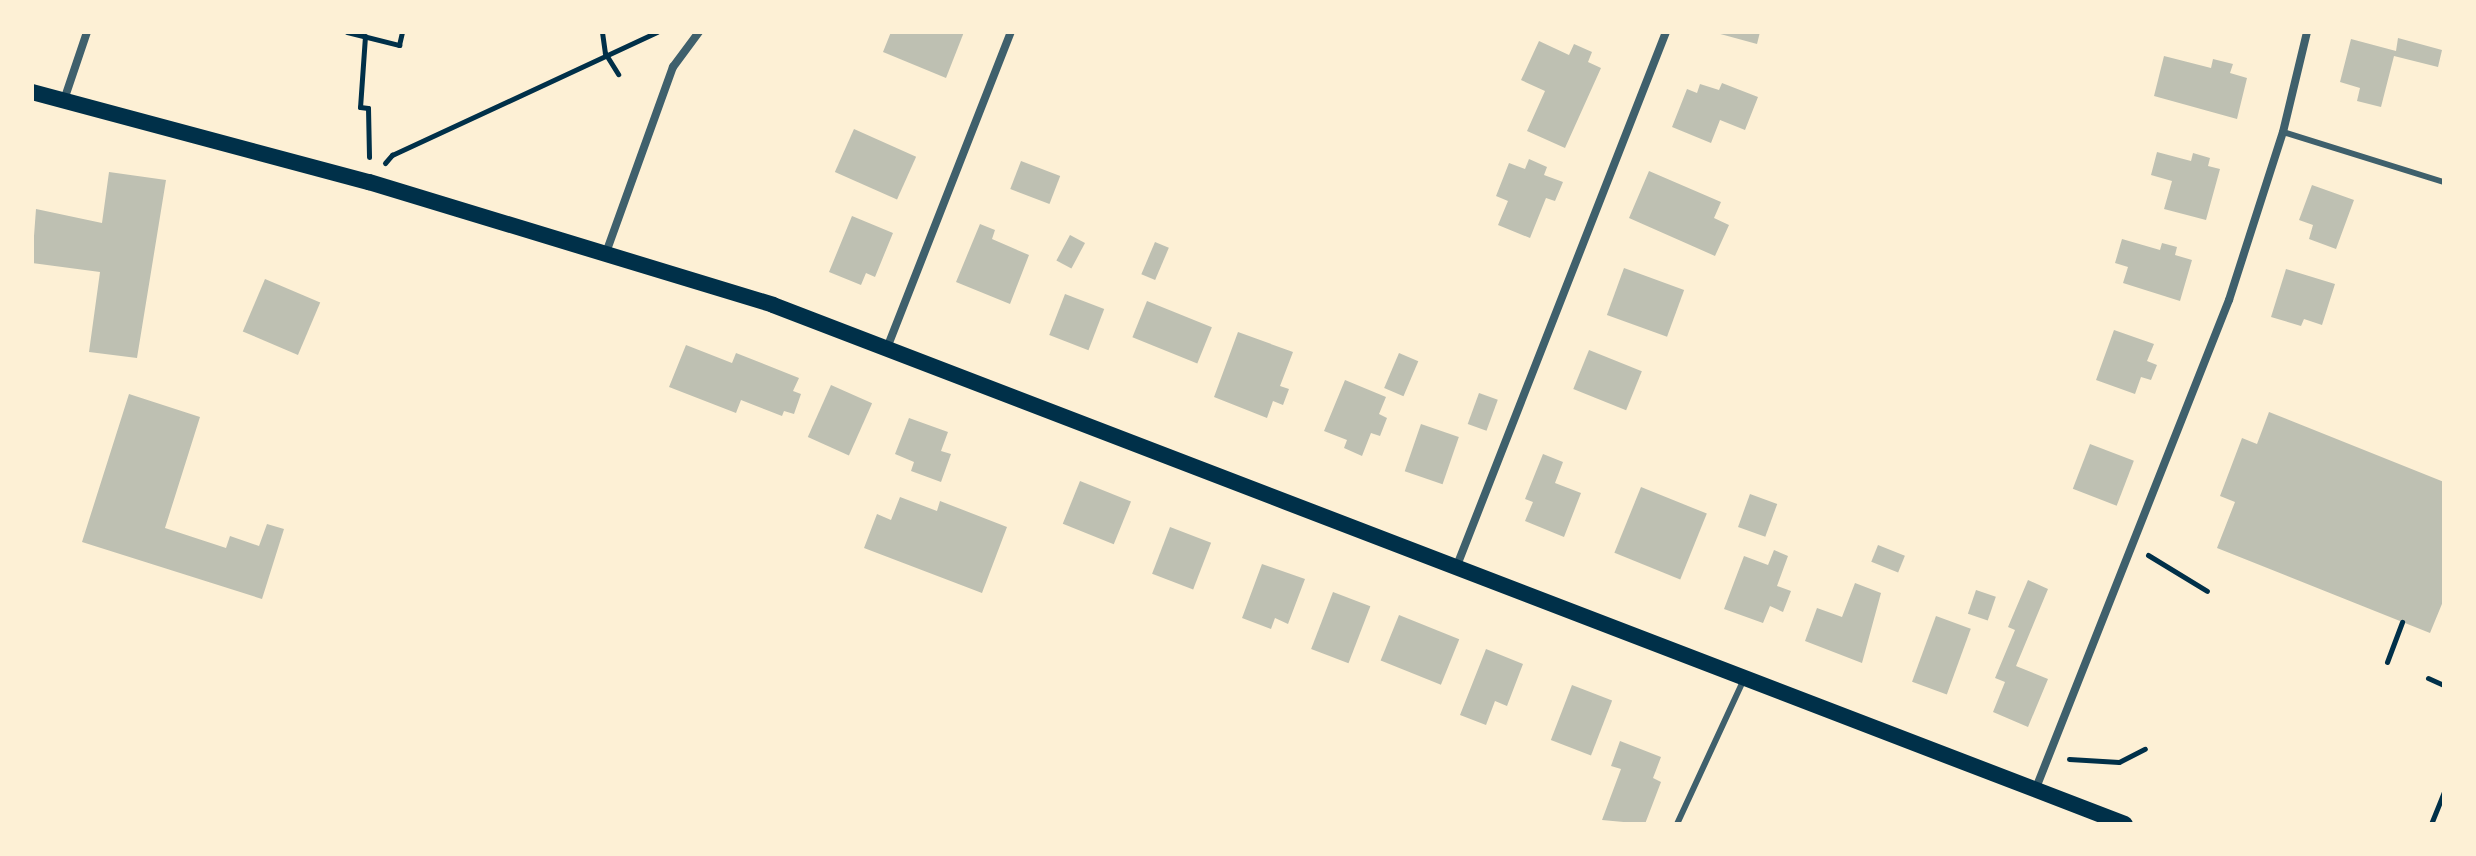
<!DOCTYPE html>
<style>
body{margin:0}
#map{position:relative;width:2476px;height:856px;overflow:hidden;background:#fdf0d5;font-family:Barlow,sans-serif}
div>[style]{position:absolute}
[style*='--x']{left:calc(var(--x)*1px);top:calc(var(--y)*1px);width:calc(var(--w)*1px);rotate:calc(var(--a)*1deg)}
.building>*{inset:0;background:#bec0b2;transform-origin:0 0}
.path>*{height:5px;margin:-2.5px;padding:0 2.5px;transform-origin:2.5px;border-radius:2.5px;background:#003049}
.service>*{height:6px;margin:-3px;padding:0 3px;transform-origin:3px;border-radius:3px;background:#3f606c}
.minor>*{height:8px;margin:-4px;padding:0 4px;transform-origin:4px;border-radius:4px;background:#3f606c}
.secondary>*{height:16px;margin:-8px;padding:0 8px;transform-origin:8px;border-radius:8px;background:#003049}
span{translate:-50% -50%;white-space:nowrap;text-align:center;line-height:1.15;-webkit-text-stroke:8px #fdf0d5;paint-order:stroke}
.frame{position:absolute;inset:0;border:34px solid #fdf0d5;pointer-events:none}
</style>
<div id="map">
<div class="building">
<div style="clip-path:polygon(891px 32px,964px 32px,946px 78px,883px 52px)"></div>
<div style="clip-path:polygon(1713px 32px,1760px 32px,1757px 44px)"></div>
<div style="clip-path:polygon(2398px 38px,2442px 50px,2438px 67px,2394px 56px,2381px 107px,2357px 101px,2360px 88px,2340px 82px,2351px 39px,2396px 51px)"></div>
<div style="clip-path:polygon(1539px 41px,1569px 55px,1574px 44px,1592px 52px,1588px 62px,1601px 68px,1565px 148px,1527px 131px,1545px 91px,1521px 80px)"></div>
<div style="clip-path:polygon(2164px 56px,2211px 68px,2213px 59px,2233px 64px,2230px 73px,2247px 78px,2237px 119px,2154px 96px)"></div>
<div style="clip-path:polygon(1722px 83px,1758px 97px,1745px 130px,1720px 120px,1711px 143px,1672px 127px,1687px 89px,1697px 93px,1700px 84px,1719px 90px)"></div>
<div style="left:854px;top:129px;width:68px;height:47px;rotate:24deg"></div>
<div style="clip-path:polygon(2157px 152px,2191px 161px,2193px 153px,2210px 158px,2208px 166px,2220px 169px,2206px 220px,2164px 209px,2172px 181px,2151px 175px)"></div>
<div style="clip-path:polygon(1529px 159px,1547px 167px,1544px 175px,1563px 182px,1555px 201px,1546px 198px,1530px 238px,1498px 225px,1508px 201px,1496px 196px,1509px 163px,1525px 169px)"></div>
<div style="left:1021px;top:161px;width:42px;height:30px;rotate:21deg"></div>
<div style="clip-path:polygon(1649px 171px,1721px 202px,1714px 218px,1729px 225px,1715px 256px,1629px 218px)"></div>
<div style="clip-path:polygon(109px 172px,166px 180px,137px 358px,89px 352px,100px 272px,32px 263px,36px 209px,102px 223px)"></div>
<div style="clip-path:polygon(2312px 185px,2354px 200px,2336px 249px,2309px 239px,2313px 225px,2299px 220px)"></div>
<div style="clip-path:polygon(852px 216px,893px 233px,875px 277px,866px 273px,861px 285px,829px 272px)"></div>
<div style="clip-path:polygon(980px 224px,995px 230px,992px 239px,1029px 255px,1010px 304px,956px 282px)"></div>
<div style="left:1070px;top:235px;width:17px;height:29px;rotate:28deg"></div>
<div style="clip-path:polygon(2122px 239px,2160px 250px,2162px 243px,2177px 247px,2175px 255px,2192px 260px,2180px 301px,2123px 283px,2128px 267px,2115px 263px)"></div>
<div style="left:1155px;top:242px;width:15px;height:35px;rotate:23deg"></div>
<div style="left:1624px;top:268px;width:64px;height:50px;rotate:20deg"></div>
<div style="clip-path:polygon(2286px 269px,2335px 284px,2322px 325px,2304px 319px,2301px 326px,2271px 317px)"></div>
<div style="left:265px;top:279px;width:60px;height:57px;rotate:23deg"></div>
<div style="left:1065px;top:294px;width:42px;height:44px;rotate:21deg"></div>
<div style="left:1147px;top:301px;width:70px;height:39px;rotate:22deg"></div>
<div style="clip-path:polygon(2114px 330px,2154px 344px,2147px 361px,2157px 365px,2151px 380px,2141px 377px,2135px 394px,2096px 380px)"></div>
<div style="clip-path:polygon(1238px 332px,1293px 352px,1280px 386px,1289px 389px,1283px 405px,1273px 401px,1267px 418px,1214px 397px)"></div>
<div style="clip-path:polygon(686px 345px,732px 363px,736px 353px,799px 378px,793px 391px,801px 394px,794px 414px,784px 411px,782px 416px,741px 400px,736px 413px,669px 387px)"></div>
<div style="left:1589px;top:350px;width:57px;height:42px;rotate:22deg"></div>
<div style="left:1399px;top:353px;width:21px;height:38px;rotate:23deg"></div>
<div style="clip-path:polygon(1345px 380px,1386px 397px,1379px 414px,1387px 418px,1380px 436px,1371px 433px,1362px 456px,1344px 448px,1347px 440px,1324px 431px)"></div>
<div style="left:831px;top:385px;width:45px;height:57px;rotate:24deg"></div>
<div style="left:1479px;top:393px;width:20px;height:33px;rotate:20deg"></div>
<div style="clip-path:polygon(129px 394px,200px 417px,165px 528px,226px 548px,230px 536px,259px 546px,267px 524px,284px 529px,262px 599px,82px 542px)"></div>
<div style="clip-path:polygon(2269px 412px,2444px 482px,2444px 599px,2430px 633px,2217px 548px,2235px 502px,2220px 496px,2242px 438px,2257px 444px)"></div>
<div style="clip-path:polygon(909px 418px,948px 432px,941px 451px,951px 454px,941px 482px,911px 471px,914px 462px,895px 454px)"></div>
<div style="left:1421px;top:424px;width:40px;height:50px;rotate:19deg"></div>
<div style="left:2090px;top:444px;width:47px;height:48px;rotate:21deg"></div>
<div style="clip-path:polygon(1543px 454px,1563px 462px,1555px 483px,1581px 493px,1564px 537px,1525px 521px,1533px 502px,1525px 499px)"></div>
<div style="left:1080px;top:481px;width:55px;height:46px;rotate:22deg"></div>
<div style="left:1641px;top:487px;width:71px;height:71px;rotate:22deg"></div>
<div style="left:1750px;top:494px;width:29px;height:35px;rotate:20deg"></div>
<div style="clip-path:polygon(900px 497px,937px 511px,940px 501px,1007px 527px,982px 593px,864px 548px,877px 514px,891px 520px)"></div>
<div style="left:1170px;top:527px;width:44px;height:50px;rotate:21deg"></div>
<div style="left:1878px;top:545px;width:29px;height:18px;rotate:22deg"></div>
<div style="clip-path:polygon(1774px 550px,1788px 556px,1777px 586px,1791px 591px,1783px 612px,1770px 606px,1763px 623px,1724px 609px,1744px 556px,1768px 565px)"></div>
<div style="clip-path:polygon(1262px 564px,1305px 579px,1288px 624px,1275px 618px,1271px 629px,1242px 618px)"></div>
<div style="clip-path:polygon(2028px 580px,2048px 589px,2016px 666px,2048px 679px,2028px 727px,1993px 712px,2005px 682px,1995px 678px,2015px 630px,2008px 627px)"></div>
<div style="clip-path:polygon(1855px 583px,1881px 593px,1862px 663px,1805px 641px,1817px 608px,1842px 617px)"></div>
<div style="left:1976px;top:590px;width:21px;height:25px;rotate:19deg"></div>
<div style="left:1333px;top:592px;width:40px;height:61px;rotate:21deg"></div>
<div style="left:1399px;top:615px;width:65px;height:49px;rotate:22deg"></div>
<div style="left:1936px;top:616px;width:37px;height:70px;rotate:20deg"></div>
<div style="clip-path:polygon(1486px 649px,1523px 664px,1507px 706px,1495px 701px,1486px 725px,1460px 715px)"></div>
<div style="left:1572px;top:685px;width:43px;height:59px;rotate:21deg"></div>
<div style="clip-path:polygon(1620px 741px,1661px 757px,1653px 778px,1661px 782px,1645px 824px,1602px 820px,1621px 769px,1611px 766px)"></div>
</div>
<div class="path">
<div style="--x:347;--y:32;--w:54;--a:14"></div>
<div style="--x:399;--y:45;--w:13;--a:-77"></div>
<div style="--x:602;--y:32;--w:21;--a:82"></div>
<div style="--x:605;--y:53;--w:25;--a:58"></div>
<div style="--x:365;--y:36;--w:71;--a:94"></div>
<div style="--x:360;--y:107;--w:8;--a:7"></div>
<div style="--x:368;--y:108;--w:49;--a:88.8"></div>
<div style="--x:385;--y:163;--w:11;--a:-49"></div>
<div style="--x:392;--y:155;--w:292;--a:-24.9"></div>
<div style="--x:2148;--y:555;--w:69;--a:31.4"></div>
<div style="--x:2387;--y:662;--w:43;--a:-69.4"></div>
<div style="--x:2428;--y:678;--w:17;--a:24"></div>
<div style="--x:2069;--y:759;--w:50;--a:3.4"></div>
<div style="--x:2119;--y:762;--w:29;--a:-27"></div>
<div style="--x:2431;--y:824;--w:35;--a:-68"></div>
</div>
<div class="service">
<div style="--x:2283;--y:132;--w:169;--a:17.3"></div>
<div style="--x:1677;--y:824;--w:157;--a:-65.2"></div>
</div>
<div class="minor">
<div style="--x:64;--y:100;--w:72;--a:-71.3"></div>
<div style="--x:607;--y:250;--w:195;--a:-70.2"></div>
<div style="--x:673;--y:67;--w:44;--a:-53.4"></div>
<div style="--x:887;--y:348;--w:339;--a:-68.6"></div>
<div style="--x:1456;--y:568;--w:576;--a:-68.61"></div>
<div style="--x:2036;--y:788;--w:525;--a:-68.42"></div>
<div style="--x:2229;--y:300;--w:176;--a:-72.2"></div>
<div style="--x:2283;--y:132;--w:103;--a:-76.5"></div>
</div>
<div class="secondary">
<div style="--x:32;--y:92;--w:349;--a:15"></div>
<div style="--x:369;--y:182;--w:422;--a:16.9"></div>
<div style="--x:773;--y:305;--w:1448;--a:21"></div>
</div>
<div class="frame"></div>
</div>
